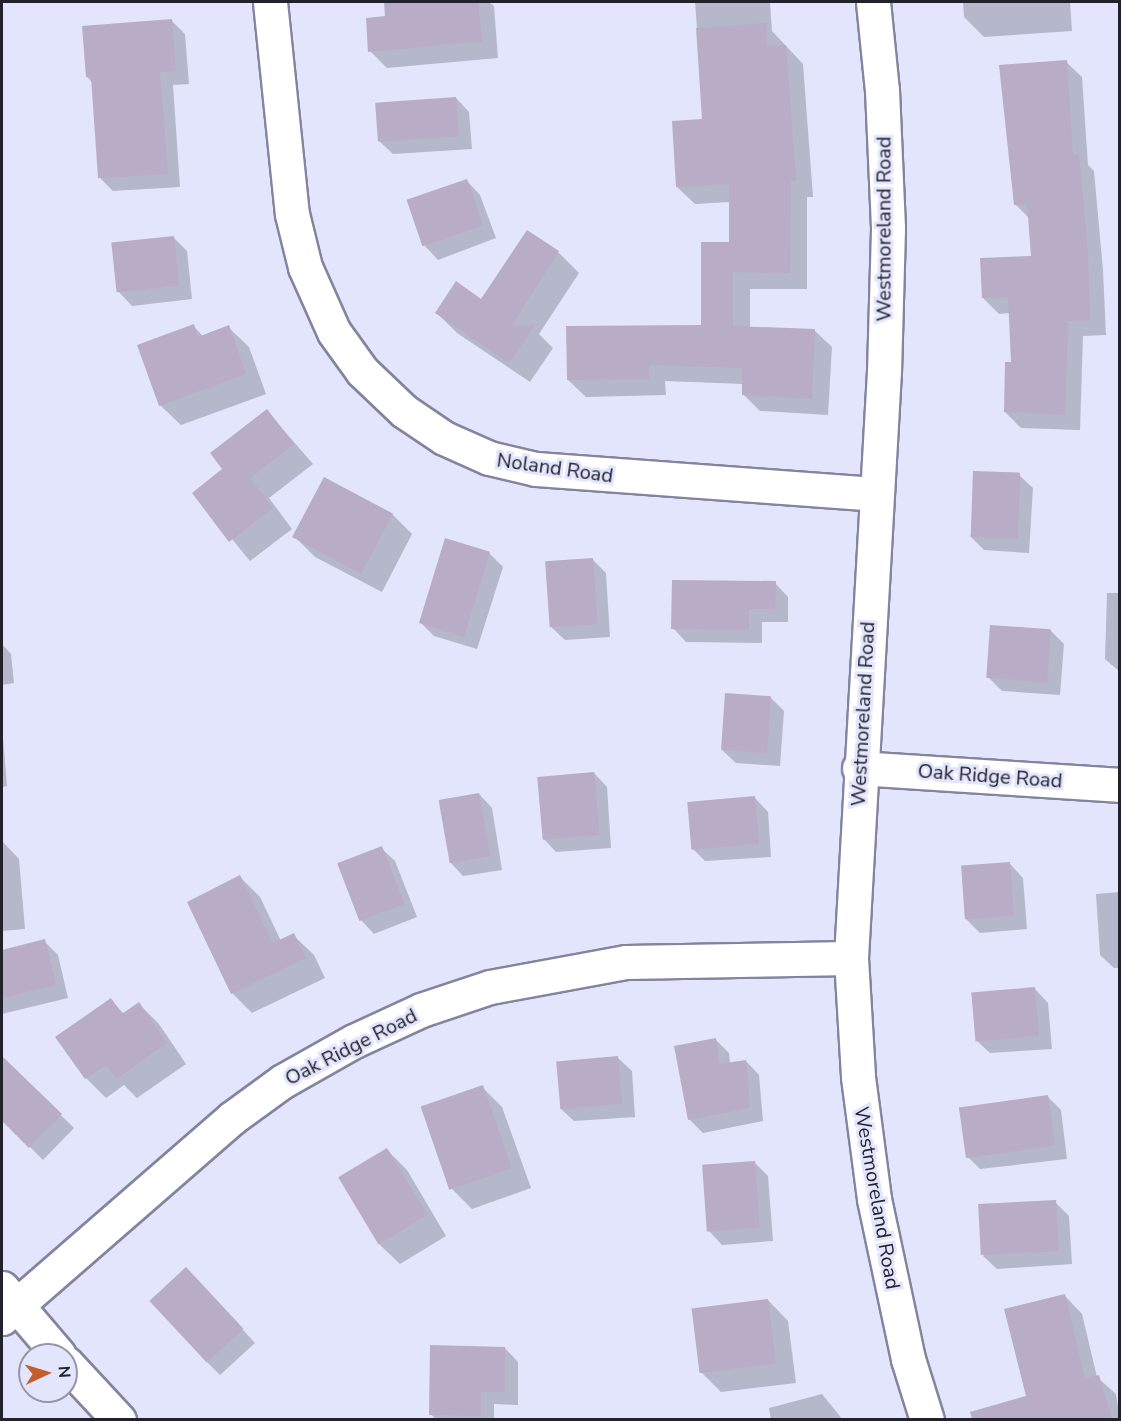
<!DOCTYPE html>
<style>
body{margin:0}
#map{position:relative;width:1121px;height:1421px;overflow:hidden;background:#e3e5fd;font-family:"Nunito Sans",sans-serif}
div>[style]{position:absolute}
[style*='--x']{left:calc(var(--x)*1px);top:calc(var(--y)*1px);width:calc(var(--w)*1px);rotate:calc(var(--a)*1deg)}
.shadow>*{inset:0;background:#0003}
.building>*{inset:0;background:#b8acc6;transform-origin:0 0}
.roads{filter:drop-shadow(2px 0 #83859f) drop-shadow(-2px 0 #83859f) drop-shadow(0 2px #83859f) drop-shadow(0 -2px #83859f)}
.minor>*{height:33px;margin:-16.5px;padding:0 16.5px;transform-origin:16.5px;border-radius:16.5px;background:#fff}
span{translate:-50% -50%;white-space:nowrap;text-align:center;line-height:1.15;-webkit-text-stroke:6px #e3e5fd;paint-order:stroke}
.street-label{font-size:20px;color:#21222c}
.frame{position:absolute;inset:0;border:3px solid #21222c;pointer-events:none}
.north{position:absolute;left:18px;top:1343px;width:60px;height:60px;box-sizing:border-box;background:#e3e5fd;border:2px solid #9597a9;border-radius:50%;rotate:86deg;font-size:16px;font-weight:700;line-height:24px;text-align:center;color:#21222c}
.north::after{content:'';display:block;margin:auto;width:21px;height:27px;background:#c35d2c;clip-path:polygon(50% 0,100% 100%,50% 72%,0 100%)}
</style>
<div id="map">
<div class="shadow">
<div style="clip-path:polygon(386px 2px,489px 2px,494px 6px,498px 58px,387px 68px,370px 51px,387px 17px)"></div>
<div style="clip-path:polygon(695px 2px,770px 2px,772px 31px,803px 64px,813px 197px,807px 197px,807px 289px,750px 289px,750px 328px,814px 330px,832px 347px,828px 415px,760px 411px,743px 394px,743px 384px,665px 381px,666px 395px,586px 397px,568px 380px,703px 326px,730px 243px,731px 202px,695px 204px,677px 187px,704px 120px)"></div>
<div style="clip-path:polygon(963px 2px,1070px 2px,1072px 31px,984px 37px,964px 17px)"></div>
<div style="clip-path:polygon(172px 21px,185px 34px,189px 84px,173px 85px,180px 187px,113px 191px,100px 178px,93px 83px,87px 77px)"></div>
<div style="clip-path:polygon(1066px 62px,1082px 77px,1088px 165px,1094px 171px,1103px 270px,1106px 335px,1083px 336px,1080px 430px,1021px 428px,1005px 412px,1013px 364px,1010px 313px,999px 314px,983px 298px,1032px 257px,1030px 219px,1015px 204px)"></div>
<div style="clip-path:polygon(456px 98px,469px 112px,472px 149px,393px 154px,379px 141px)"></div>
<div style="clip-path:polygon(467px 181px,480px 195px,496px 238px,438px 260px,425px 246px,410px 205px)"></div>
<div style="clip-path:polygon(528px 232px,559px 253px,579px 273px,539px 334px,553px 348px,530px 382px,457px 333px,437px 313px,482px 301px)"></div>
<div style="clip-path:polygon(173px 237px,187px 251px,192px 299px,132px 306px,119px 292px)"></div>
<div style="clip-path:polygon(193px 326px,203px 336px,228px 327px,249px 347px,266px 394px,181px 425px,160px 405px)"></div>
<div style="clip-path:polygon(267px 411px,313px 464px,269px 498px,292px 529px,250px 561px,194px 493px,224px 470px)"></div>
<div style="clip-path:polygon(1019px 475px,1033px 488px,1029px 553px,984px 550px,970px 536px)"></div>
<div style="clip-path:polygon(392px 514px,412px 534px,382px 592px,315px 557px,295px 537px)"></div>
<div style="clip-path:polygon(489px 553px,503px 567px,477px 649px,434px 636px,420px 622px)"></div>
<div style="clip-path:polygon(592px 559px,606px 573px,610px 637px,565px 640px,551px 627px)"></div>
<div style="clip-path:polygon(775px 583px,788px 597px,788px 622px,762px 622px,762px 643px,686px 642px,673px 628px)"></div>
<div style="clip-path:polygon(1107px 593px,1120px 593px,1120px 672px,1105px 659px)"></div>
<div style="clip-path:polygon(1050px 630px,1064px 644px,1060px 695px,1002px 691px,988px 677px)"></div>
<div style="clip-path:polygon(2px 644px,11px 654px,14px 683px,2px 685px)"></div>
<div style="clip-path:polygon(771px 698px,784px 711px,780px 766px,736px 763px,722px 750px)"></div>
<div style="clip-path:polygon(2px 725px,7px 786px,2px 787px)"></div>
<div style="clip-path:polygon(594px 773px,607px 787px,611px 848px,556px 852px,543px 838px)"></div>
<div style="clip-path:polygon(479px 794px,492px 808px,502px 870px,463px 876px,450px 862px)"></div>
<div style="clip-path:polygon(755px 798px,768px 812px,771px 857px,705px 861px,692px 848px)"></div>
<div style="clip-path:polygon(2px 841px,19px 859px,25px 929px,2px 931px)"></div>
<div style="clip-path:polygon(381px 848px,395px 861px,417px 917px,374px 934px,361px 920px,339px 864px)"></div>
<div style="clip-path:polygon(1010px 864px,1023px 878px,1027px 929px,980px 933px,966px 919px)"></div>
<div style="clip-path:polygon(240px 877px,260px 897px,281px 941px,293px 935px,314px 955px,325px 978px,252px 1013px,232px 993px)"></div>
<div style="clip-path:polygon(1120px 892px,1120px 968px,1114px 968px,1100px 955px,1096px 894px)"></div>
<div style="clip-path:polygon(44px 941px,58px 955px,68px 998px,2px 1014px,2px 951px)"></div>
<div style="clip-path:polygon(1035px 989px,1048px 1003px,1052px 1049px,990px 1053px,976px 1040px)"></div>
<div style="clip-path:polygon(111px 1000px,124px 1014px,139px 1004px,159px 1024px,186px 1064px,137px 1098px,124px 1085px,106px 1098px,86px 1078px)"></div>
<div style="clip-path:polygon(716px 1040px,729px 1053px,730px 1064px,746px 1061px,759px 1075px,763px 1121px,703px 1133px,690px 1120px,676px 1047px)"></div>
<div style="clip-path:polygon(2px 1058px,74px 1128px,43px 1160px,2px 1119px)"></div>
<div style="clip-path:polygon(618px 1058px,632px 1071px,635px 1117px,574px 1121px,560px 1108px)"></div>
<div style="clip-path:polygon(482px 1087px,502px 1107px,531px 1188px,472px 1209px,452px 1189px)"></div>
<div style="clip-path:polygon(1047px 1096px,1061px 1110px,1067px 1159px,980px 1169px,967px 1156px)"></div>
<div style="clip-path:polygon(387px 1150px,407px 1170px,446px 1236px,400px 1264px,379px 1244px)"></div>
<div style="clip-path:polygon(754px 1162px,768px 1176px,773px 1241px,722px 1245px,709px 1231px)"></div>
<div style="clip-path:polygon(1055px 1202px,1069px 1216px,1072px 1264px,997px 1269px,983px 1256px)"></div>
<div style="clip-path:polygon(200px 1283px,255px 1343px,220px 1375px,207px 1362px)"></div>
<div style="clip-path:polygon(1065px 1296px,1082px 1314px,1097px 1377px,1116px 1394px,1120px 1420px,1022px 1420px,1016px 1400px,1027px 1397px)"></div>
<div style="clip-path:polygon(768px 1300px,788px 1321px,796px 1383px,721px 1392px,701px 1372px)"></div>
<div style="clip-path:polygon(505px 1348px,518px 1362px,518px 1405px,494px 1404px,494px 1420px,436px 1420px,431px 1414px)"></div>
<div style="clip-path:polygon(822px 1394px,843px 1420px,771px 1420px,769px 1408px)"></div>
</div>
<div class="building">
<div style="clip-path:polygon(384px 2px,478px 2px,482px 41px,368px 52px,366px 18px,385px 16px)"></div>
<div style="clip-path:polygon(172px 19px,176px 71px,160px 72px,168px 174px,98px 178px,91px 77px,86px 77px,82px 26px)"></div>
<div style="clip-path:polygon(766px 23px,767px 46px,786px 45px,796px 180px,791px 181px,790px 273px,733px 272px,733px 326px,815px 329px,812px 399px,742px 395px,742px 368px,649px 365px,649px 379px,567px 380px,566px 326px,701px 325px,701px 242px,729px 242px,729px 184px,676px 187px,672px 121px,702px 119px,696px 28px)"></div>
<div style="clip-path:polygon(1067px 60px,1073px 154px,1079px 154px,1088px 254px,1090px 320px,1068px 321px,1065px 415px,1004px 412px,1005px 362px,1011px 362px,1008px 297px,982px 298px,980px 258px,1031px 256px,1027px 204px,1014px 205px,999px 65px)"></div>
<div style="left:456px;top:97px;width:39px;height:81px;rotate:86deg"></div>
<div style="left:467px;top:179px;width:49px;height:64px;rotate:71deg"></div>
<div style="clip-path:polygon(527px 230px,559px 251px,511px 327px,534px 326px,509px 363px,435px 313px,456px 281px,481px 299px)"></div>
<div style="left:174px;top:236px;width:50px;height:63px;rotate:84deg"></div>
<div style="clip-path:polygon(194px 324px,198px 337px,229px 325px,246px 374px,159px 406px,137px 345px)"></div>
<div style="clip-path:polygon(267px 409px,294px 444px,250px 478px,273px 508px,229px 542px,192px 493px,222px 469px,210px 453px)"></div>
<div style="left:973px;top:471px;width:47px;height:66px;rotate:2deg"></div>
<div style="left:324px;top:477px;width:78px;height:68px;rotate:28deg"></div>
<div style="left:445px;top:538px;width:47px;height:89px;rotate:17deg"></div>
<div style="left:593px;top:558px;width:66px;height:48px;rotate:86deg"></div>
<div style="clip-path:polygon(672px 580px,776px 581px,775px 609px,749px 609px,749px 630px,671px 629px)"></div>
<div style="left:990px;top:625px;width:61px;height:53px;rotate:4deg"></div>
<div style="left:725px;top:693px;width:46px;height:57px;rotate:4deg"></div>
<div style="left:594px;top:772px;width:63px;height:57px;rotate:85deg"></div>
<div style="left:479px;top:793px;width:64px;height:41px;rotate:80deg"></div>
<div style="left:755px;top:796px;width:48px;height:68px;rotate:85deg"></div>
<div style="left:382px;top:846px;width:62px;height:48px;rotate:69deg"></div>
<div style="left:1010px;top:862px;width:54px;height:49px;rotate:86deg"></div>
<div style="clip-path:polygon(240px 875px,273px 943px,294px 933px,306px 958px,231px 994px,187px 902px)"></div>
<div style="clip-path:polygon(45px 939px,56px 985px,2px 998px,2px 950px)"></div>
<div style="left:1035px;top:987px;width:49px;height:64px;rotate:85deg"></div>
<div style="clip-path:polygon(111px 998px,122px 1014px,139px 1002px,167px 1043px,116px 1079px,106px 1065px,85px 1079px,55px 1037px)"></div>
<div style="clip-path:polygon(716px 1038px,719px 1064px,746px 1060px,750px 1108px,688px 1120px,674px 1046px)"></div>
<div style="clip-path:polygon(2px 1056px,62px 1114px,29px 1148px,2px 1121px)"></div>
<div style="left:618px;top:1056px;width:48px;height:62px;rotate:85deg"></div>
<div style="left:483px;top:1085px;width:88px;height:66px;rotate:71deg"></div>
<div style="left:1048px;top:1095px;width:51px;height:90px;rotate:82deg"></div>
<div style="left:387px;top:1148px;width:78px;height:57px;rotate:59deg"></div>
<div style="left:755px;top:1161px;width:67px;height:53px;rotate:86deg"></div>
<div style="left:1056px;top:1200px;width:51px;height:78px;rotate:87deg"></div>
<div style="left:186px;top:1267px;width:84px;height:50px;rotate:47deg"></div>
<div style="clip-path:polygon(1065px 1294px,1085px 1379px,1099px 1375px,1112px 1419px,972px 1419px,970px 1412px,1026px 1396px,1004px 1309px)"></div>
<div style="left:768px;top:1299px;width:65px;height:77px;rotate:83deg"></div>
<div style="clip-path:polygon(430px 1345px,505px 1347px,505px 1392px,481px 1392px,481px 1416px,429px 1415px)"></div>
</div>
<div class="roads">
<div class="minor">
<div style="--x:270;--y:2;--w:213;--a:84.1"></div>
<div style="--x:292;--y:214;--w:55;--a:76.2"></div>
<div style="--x:305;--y:267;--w:71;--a:66"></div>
<div style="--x:334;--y:332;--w:48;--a:54.3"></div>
<div style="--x:362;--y:371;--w:58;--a:43.6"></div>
<div style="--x:404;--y:411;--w:48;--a:34"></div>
<div style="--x:444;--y:438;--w:49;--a:24"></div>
<div style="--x:489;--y:458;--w:48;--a:13.2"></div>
<div style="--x:536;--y:469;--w:340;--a:4.2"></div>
<div style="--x:873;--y:2;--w:88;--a:84.2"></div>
<div style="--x:882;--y:90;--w:139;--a:87.5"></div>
<div style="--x:888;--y:229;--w:142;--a:91.6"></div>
<div style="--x:884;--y:371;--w:588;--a:93.22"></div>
<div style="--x:851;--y:958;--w:119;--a:86.6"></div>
<div style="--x:858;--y:1077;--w:123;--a:82.5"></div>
<div style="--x:874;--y:1199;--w:164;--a:78"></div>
<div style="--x:908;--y:1359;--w:64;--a:72.7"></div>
<div style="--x:859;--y:768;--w:262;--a:3.7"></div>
<div style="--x:2;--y:1288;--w:88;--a:49.6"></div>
<div style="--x:2;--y:1318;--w:305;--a:-41"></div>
<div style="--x:232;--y:1118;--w:63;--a:-36"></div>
<div style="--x:283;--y:1081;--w:81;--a:-29.4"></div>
<div style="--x:354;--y:1041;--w:74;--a:-24.8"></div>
<div style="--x:421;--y:1010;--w:73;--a:-18.4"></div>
<div style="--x:490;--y:987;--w:138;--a:-10.4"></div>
<div style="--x:626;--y:962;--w:225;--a:-1"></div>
<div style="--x:66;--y:1363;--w:78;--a:47.1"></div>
</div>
</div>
<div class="street-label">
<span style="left:884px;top:229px;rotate:-90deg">Westmoreland Road</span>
<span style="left:555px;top:468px;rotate:8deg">Noland Road</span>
<span style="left:863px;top:714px;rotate:-87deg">Westmoreland Road</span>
<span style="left:990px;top:776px;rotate:4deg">Oak Ridge Road</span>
<span style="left:351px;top:1047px;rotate:-27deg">Oak Ridge Road</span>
<span style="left:877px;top:1198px;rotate:80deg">Westmoreland Road</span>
</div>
<div class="frame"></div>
<div class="north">N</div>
</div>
